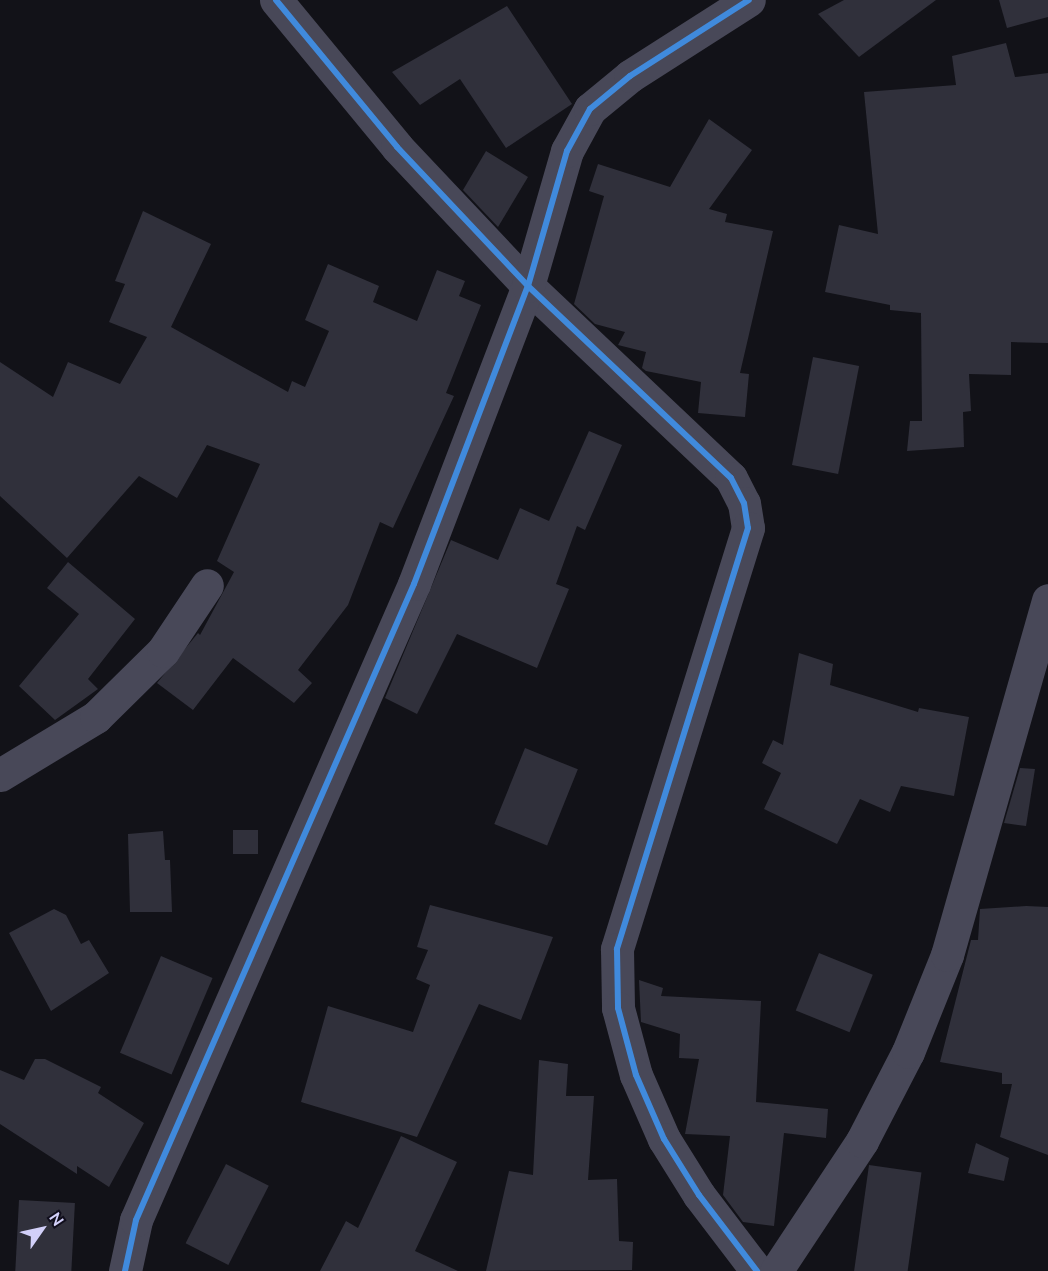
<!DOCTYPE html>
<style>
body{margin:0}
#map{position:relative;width:1048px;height:1271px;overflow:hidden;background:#121218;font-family:Mulish,sans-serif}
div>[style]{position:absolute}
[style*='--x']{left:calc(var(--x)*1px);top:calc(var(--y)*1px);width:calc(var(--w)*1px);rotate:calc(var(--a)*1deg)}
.building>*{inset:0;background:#30303b;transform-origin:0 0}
.minor>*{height:33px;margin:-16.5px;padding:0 16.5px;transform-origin:16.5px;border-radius:16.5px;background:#484858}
.cycleway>*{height:6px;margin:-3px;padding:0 3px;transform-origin:3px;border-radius:3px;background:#408adc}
span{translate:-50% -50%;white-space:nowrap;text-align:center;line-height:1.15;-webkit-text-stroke:4.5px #100e1c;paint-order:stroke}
.north{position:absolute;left:12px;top:1199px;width:60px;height:60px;-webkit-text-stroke:4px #100e1c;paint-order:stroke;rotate:56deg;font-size:16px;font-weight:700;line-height:24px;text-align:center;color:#d2d0f9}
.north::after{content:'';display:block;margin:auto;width:21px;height:27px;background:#d2d0f9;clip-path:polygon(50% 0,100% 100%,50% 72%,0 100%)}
</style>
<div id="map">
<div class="building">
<div style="clip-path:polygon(844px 0,936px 0,859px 57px,818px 14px)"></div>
<div style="clip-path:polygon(999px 0,1048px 0,1048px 17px,1007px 28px)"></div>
<div style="clip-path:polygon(507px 6px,572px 104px,506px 148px,460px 79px,420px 105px,392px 72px)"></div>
<div style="clip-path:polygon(1006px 43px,1015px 77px,1048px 73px,1048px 343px,1011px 342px,1011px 375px,969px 374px,971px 411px,963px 412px,964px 447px,907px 451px,910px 421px,922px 421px,921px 313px,890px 310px,890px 305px,825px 292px,839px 225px,878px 234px,864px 92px,956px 85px,952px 56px)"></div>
<div style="clip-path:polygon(709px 119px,752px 150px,709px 209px,727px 214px,725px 222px,773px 231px,740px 373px,749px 374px,745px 417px,698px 413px,701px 382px,646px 371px,642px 368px,646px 352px,618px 345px,625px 332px,595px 324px,574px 304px,604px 196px,589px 191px,598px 164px,670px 187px)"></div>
<div style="clip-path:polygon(486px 151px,528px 177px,498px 227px,463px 190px)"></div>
<div style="clip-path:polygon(143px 211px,211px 244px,171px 327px,288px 392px,292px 381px,305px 387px,329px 331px,305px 320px,328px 264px,379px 286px,373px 302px,417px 321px,437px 270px,465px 281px,459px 296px,481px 305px,446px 393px,454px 396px,393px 528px,380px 522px,348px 605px,298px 670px,312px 683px,294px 703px,233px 658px,193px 710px,157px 683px,198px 633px,200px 635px,234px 572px,217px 561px,260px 464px,207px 445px,177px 498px,139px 476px,67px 558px,0 496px,0 362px,53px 397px,68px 362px,120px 384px,147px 337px,109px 322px,125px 284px,115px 281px)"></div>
<div style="left:813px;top:357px;width:47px;height:110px;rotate:11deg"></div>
<div style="clip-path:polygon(589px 431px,622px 445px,585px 530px,577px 526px,556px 584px,569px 589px,537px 668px,457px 634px,417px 714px,385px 698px,451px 540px,498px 560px,520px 508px,549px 521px)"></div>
<div style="clip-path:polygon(68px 562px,135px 619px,88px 679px,98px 689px,55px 720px,19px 686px,79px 614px,47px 588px)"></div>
<div style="clip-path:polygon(799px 653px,833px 664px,830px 685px,918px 712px,919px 708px,969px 717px,954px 796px,901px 786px,890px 812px,860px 799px,837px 844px,764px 809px,781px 773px,762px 763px,773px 740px,783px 745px)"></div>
<div style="left:525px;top:748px;width:57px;height:82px;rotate:22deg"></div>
<div style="clip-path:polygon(1020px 768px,1035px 769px,1026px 826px,1004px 823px)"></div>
<div style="left:233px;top:830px;width:25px;height:24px"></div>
<div style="clip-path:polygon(163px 831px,165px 860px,170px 860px,172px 912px,130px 912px,128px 834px)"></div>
<div style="clip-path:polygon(430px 905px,553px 937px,521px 1020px,479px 1004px,417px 1137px,301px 1102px,328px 1006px,413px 1032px,430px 985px,416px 979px,428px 950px,417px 947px)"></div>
<div style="clip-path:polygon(1026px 906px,1048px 907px,1048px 1155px,1000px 1137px,1012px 1084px,1002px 1084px,1002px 1073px,940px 1062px,971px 940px,978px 940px,980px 909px)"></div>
<div style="clip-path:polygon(54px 909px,66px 915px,81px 944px,89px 940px,109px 973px,51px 1011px,9px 933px)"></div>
<div style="left:819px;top:953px;width:58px;height:62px;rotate:22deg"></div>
<div style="left:161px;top:956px;width:56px;height:105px;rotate:23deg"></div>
<div style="clip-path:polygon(639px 980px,663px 988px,661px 996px,761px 1001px,756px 1102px,828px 1109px,826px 1138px,784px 1133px,774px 1226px,743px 1222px,723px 1195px,730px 1136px,685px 1134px,699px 1059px,679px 1058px,680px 1034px,641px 1022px)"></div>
<div style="clip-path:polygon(35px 1059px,45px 1059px,101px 1087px,98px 1093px,144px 1123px,109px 1187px,77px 1166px,77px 1174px,0 1124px,0 1070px,24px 1080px)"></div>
<div style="clip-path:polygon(539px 1060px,568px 1064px,566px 1096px,594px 1096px,588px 1180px,617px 1179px,619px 1241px,633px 1242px,632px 1270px,486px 1271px,509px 1171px,533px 1175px)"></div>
<div style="clip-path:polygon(401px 1136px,457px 1162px,415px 1251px,458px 1271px,320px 1271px,346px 1221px,358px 1228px)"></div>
<div style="clip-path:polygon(976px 1143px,1009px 1158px,1004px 1181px,968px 1173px)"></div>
<div style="left:226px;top:1164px;width:48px;height:89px;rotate:27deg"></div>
<div style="left:869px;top:1165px;width:53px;height:107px;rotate:8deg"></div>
<div style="left:19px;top:1200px;width:56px;height:71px;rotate:3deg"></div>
</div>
<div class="minor">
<div style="--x:276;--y:0;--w:190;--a:50.5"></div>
<div style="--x:397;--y:147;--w:191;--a:46.7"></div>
<div style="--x:528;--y:286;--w:279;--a:43.4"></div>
<div style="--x:731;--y:478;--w:28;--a:63"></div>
<div style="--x:744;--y:503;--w:25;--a:81"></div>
<div style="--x:748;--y:528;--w:441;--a:107.3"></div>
<div style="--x:617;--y:949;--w:59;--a:89"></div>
<div style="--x:618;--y:1008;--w:69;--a:75"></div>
<div style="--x:636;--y:1075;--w:70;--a:66.4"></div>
<div style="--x:664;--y:1139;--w:66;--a:58"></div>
<div style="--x:699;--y:1195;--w:96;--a:52.7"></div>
<div style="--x:0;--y:775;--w:112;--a:-31.1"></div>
<div style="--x:96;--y:717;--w:94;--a:-44.6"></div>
<div style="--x:163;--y:651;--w:79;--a:-56.3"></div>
<div style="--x:125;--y:1271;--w:52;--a:-77.8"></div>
<div style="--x:136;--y:1220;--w:694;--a:-66.39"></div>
<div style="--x:414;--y:584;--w:319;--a:-69.1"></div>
<div style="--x:528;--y:286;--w:141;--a:-73.9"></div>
<div style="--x:567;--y:151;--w:48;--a:-61.3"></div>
<div style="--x:590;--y:109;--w:52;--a:-39.5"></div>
<div style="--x:630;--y:76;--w:141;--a:-32.6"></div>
<div style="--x:776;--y:1271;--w:156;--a:-56.5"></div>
<div style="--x:862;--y:1141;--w:100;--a:-62.7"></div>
<div style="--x:908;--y:1052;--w:105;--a:-68.1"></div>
<div style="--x:947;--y:955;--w:369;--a:-74.1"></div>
</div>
<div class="cycleway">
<div style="--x:276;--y:0;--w:190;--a:50.5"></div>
<div style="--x:397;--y:147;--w:191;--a:46.7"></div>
<div style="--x:528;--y:286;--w:279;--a:43.4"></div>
<div style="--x:731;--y:478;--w:28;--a:63"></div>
<div style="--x:744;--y:503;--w:25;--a:81"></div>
<div style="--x:748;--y:528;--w:441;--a:107.3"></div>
<div style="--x:617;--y:949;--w:59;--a:89"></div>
<div style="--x:618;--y:1008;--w:69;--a:75"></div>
<div style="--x:636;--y:1075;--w:70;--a:66.4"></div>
<div style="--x:664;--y:1139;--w:66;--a:58"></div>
<div style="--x:699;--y:1195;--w:96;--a:52.7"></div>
<div style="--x:125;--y:1271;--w:52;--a:-77.8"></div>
<div style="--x:136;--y:1220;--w:694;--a:-66.39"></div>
<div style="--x:414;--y:584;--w:319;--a:-69.1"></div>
<div style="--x:528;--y:286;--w:141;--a:-73.9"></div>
<div style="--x:567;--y:151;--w:48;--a:-61.3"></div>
<div style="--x:590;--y:109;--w:52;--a:-39.5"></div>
<div style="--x:630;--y:76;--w:141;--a:-32.6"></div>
</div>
<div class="north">N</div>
</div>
